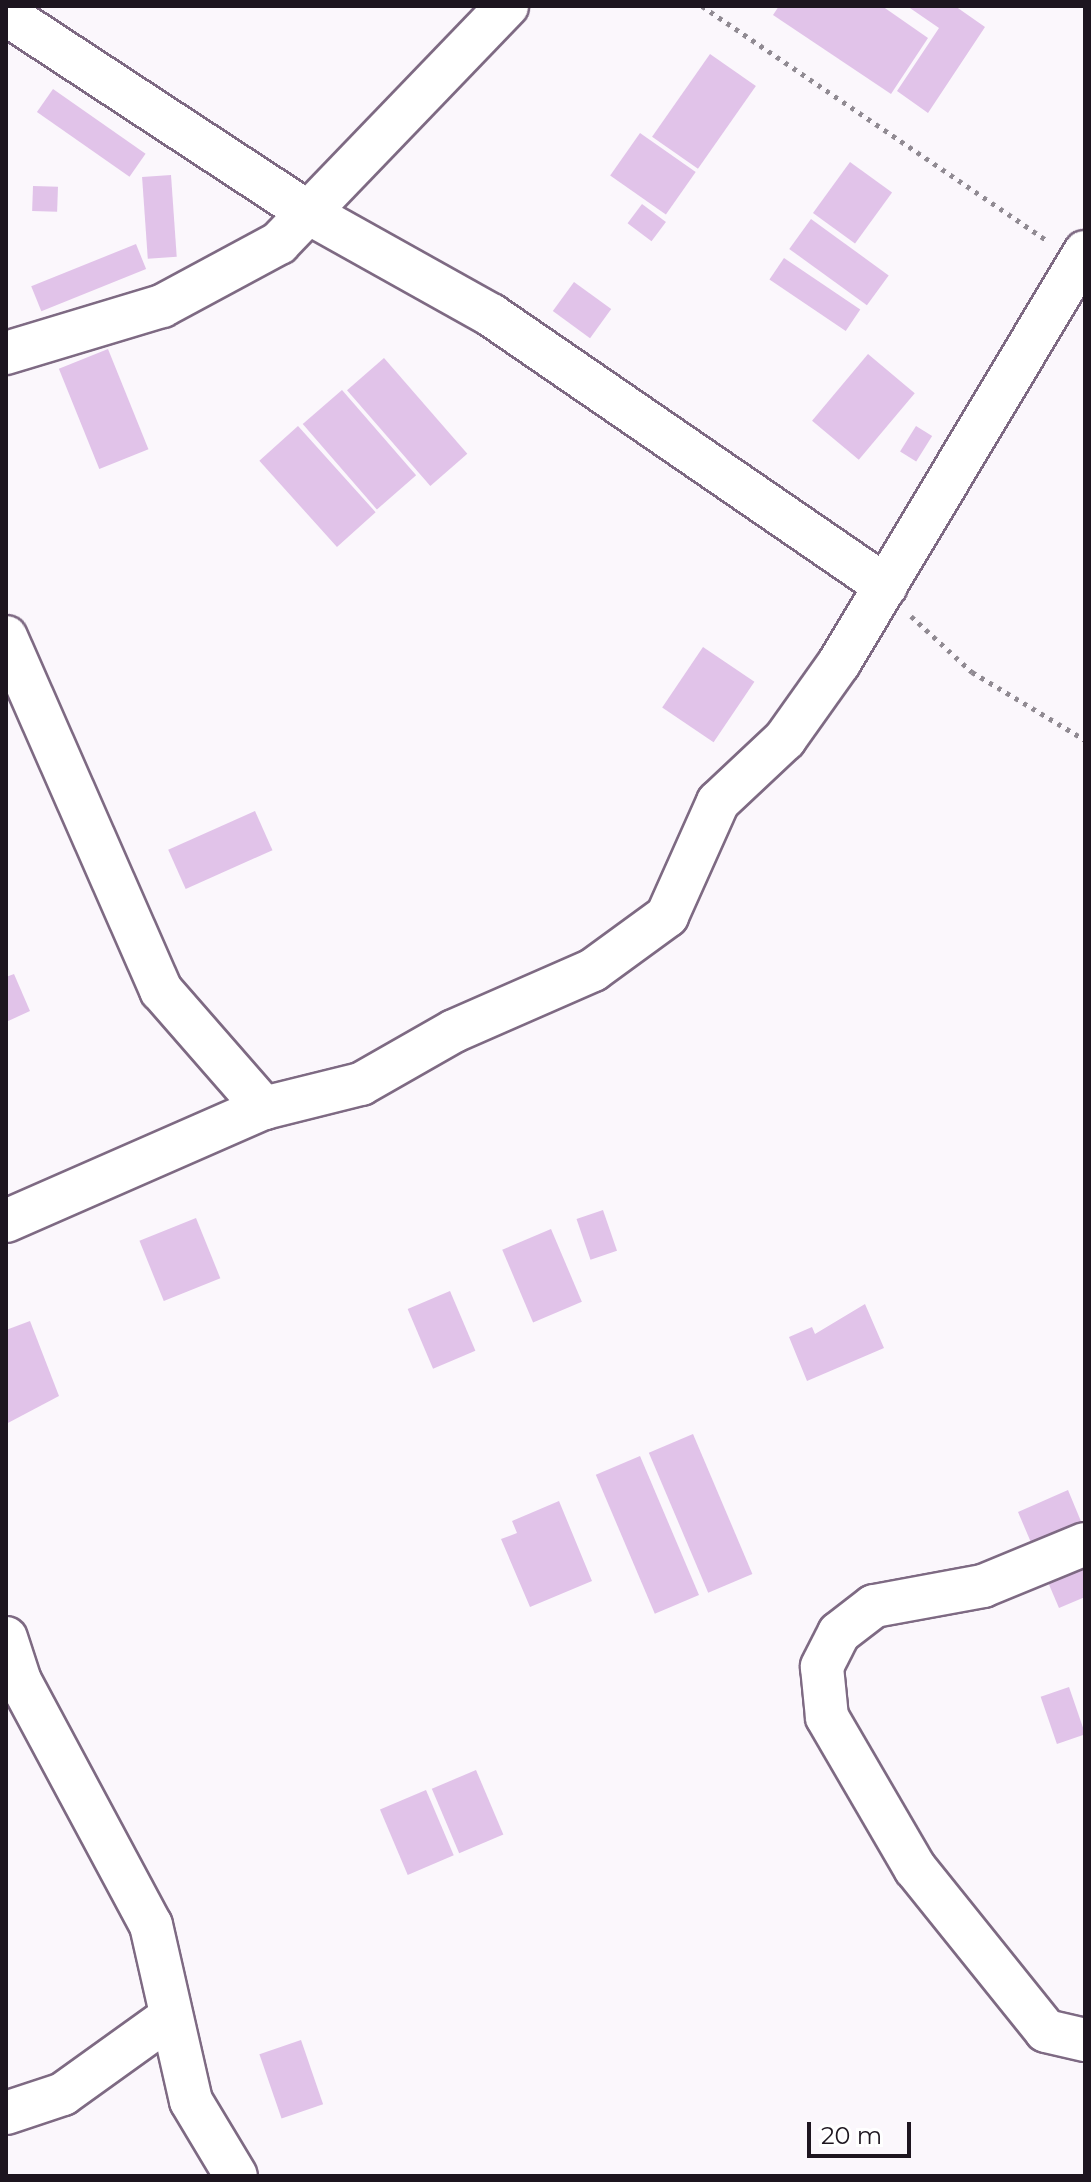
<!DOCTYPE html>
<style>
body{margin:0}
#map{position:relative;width:1091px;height:2182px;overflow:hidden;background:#fbf7fc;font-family:Montserrat,sans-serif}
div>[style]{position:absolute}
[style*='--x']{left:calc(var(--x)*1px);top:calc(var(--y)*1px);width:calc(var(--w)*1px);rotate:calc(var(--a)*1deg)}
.building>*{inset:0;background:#e1c3e9;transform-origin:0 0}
.path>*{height:5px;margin-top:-2.5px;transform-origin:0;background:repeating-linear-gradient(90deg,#908a92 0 4px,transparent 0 10px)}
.roads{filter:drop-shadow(2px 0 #7e6a83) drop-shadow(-2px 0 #7e6a83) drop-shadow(0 2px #7e6a83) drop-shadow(0 -2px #7e6a83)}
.street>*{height:42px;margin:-21px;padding:0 21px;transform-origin:21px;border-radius:21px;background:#fff}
span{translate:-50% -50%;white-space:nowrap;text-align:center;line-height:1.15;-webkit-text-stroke:6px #fff;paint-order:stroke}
.frame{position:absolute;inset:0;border:8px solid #1d151f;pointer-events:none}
.scale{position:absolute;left:807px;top:2122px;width:104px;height:36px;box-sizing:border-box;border:4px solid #1d151f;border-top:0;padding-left:10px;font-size:24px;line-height:28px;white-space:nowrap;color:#1d151f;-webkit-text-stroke:6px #fff;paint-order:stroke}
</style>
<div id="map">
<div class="building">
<div style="clip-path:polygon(779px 6px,882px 6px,928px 38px,891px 94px,773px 15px)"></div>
<div style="clip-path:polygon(907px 6px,955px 6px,985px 27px,928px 113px,897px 91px,939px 28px)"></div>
<div style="left:710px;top:54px;width:56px;height:101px;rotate:35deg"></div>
<div style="left:53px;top:89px;width:113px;height:28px;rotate:35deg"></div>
<div style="left:640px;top:133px;width:68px;height:52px;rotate:35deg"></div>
<div style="left:850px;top:162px;width:52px;height:63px;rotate:36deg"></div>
<div style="left:171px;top:175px;width:82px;height:29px;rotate:86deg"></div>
<div style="left:33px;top:186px;width:25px;height:25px;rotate:2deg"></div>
<div style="left:642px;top:204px;width:30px;height:24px;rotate:37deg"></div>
<div style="left:811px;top:219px;width:96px;height:37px;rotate:36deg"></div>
<div style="left:136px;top:244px;width:27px;height:113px;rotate:68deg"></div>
<div style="left:784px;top:258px;width:92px;height:26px;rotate:34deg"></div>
<div style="left:574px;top:282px;width:46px;height:36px;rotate:36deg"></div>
<div style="left:108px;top:349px;width:108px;height:53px;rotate:68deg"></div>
<div style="left:868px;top:354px;width:61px;height:87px;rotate:40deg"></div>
<div style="left:384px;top:358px;width:127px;height:49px;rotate:49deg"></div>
<div style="left:342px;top:390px;width:113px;height:52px;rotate:49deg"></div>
<div style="left:298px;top:426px;width:116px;height:52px;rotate:48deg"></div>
<div style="left:916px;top:426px;width:19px;height:30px;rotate:32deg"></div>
<div style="left:703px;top:647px;width:62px;height:73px;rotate:34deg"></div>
<div style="left:255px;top:811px;width:43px;height:95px;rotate:66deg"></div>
<div style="clip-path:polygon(14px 974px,30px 1011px,6px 1022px,6px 977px)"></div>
<div style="left:603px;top:1210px;width:43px;height:28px;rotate:71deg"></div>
<div style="left:196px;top:1218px;width:65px;height:61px;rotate:68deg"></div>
<div style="left:551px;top:1229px;width:79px;height:53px;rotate:67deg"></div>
<div style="left:450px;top:1291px;width:65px;height:46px;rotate:67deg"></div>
<div style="clip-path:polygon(865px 1304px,884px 1348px,807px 1381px,789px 1337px,812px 1327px,815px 1334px)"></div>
<div style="clip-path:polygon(30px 1321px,59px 1396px,6px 1424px,6px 1330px)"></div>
<div style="left:693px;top:1434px;width:152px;height:48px;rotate:67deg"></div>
<div style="left:640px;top:1456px;width:151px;height:48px;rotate:67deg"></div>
<div style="clip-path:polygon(1068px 1490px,1085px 1531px,1085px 1597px,1059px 1608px,1018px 1512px)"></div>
<div style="clip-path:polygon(559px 1501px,592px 1581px,530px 1607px,501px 1539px,517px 1533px,512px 1521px)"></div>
<div style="left:1069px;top:1687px;width:50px;height:30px;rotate:71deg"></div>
<div style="left:476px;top:1770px;width:70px;height:48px;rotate:67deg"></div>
<div style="left:426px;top:1790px;width:71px;height:50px;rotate:67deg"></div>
<div style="left:301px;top:2040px;width:68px;height:44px;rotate:71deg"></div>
</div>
<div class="path">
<div style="--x:702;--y:6;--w:418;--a:34.2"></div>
<div style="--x:911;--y:616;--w:83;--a:42.6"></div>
<div style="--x:972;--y:672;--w:132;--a:31"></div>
</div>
<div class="roads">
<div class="street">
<div style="--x:6;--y:14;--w:366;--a:33.3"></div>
<div style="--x:312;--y:215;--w:205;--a:29.2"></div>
<div style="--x:491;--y:315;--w:479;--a:34.5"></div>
<div style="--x:6;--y:353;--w:163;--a:-16.8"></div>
<div style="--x:162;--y:306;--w:133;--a:-28.3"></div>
<div style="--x:279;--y:243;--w:329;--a:-46.1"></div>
<div style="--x:6;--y:637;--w:386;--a:66.3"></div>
<div style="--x:161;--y:990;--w:157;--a:48.9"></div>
<div style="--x:6;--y:1221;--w:282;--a:-23.7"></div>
<div style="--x:264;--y:1108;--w:100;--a:-13.9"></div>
<div style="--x:361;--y:1084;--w:107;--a:-29.7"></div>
<div style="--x:454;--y:1031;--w:152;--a:-23.7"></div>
<div style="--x:593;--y:970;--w:92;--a:-36.1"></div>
<div style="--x:667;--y:916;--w:125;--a:-65.9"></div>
<div style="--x:718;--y:802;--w:92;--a:-43.2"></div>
<div style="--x:785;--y:739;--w:93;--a:-54.6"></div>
<div style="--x:839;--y:663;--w:479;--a:-59.1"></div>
<div style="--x:1085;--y:1544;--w:110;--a:157.6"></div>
<div style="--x:983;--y:1586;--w:111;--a:169.6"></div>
<div style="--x:874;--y:1606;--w:44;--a:142.4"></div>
<div style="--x:839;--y:1633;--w:38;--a:117"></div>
<div style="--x:822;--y:1667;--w:50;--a:84.3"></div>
<div style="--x:827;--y:1717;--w:175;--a:59.8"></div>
<div style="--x:915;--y:1868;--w:209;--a:51.2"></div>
<div style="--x:1046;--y:2031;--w:40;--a:13"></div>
<div style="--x:6;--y:1638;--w:45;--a:72"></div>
<div style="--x:20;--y:1681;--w:277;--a:61.8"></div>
<div style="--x:151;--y:1925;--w:180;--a:77.2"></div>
<div style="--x:191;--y:2101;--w:87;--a:59"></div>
<div style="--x:6;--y:2113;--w:60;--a:-18.4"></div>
<div style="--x:63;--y:2094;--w:132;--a:-35.7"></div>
</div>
</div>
<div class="frame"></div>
<div class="scale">20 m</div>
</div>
